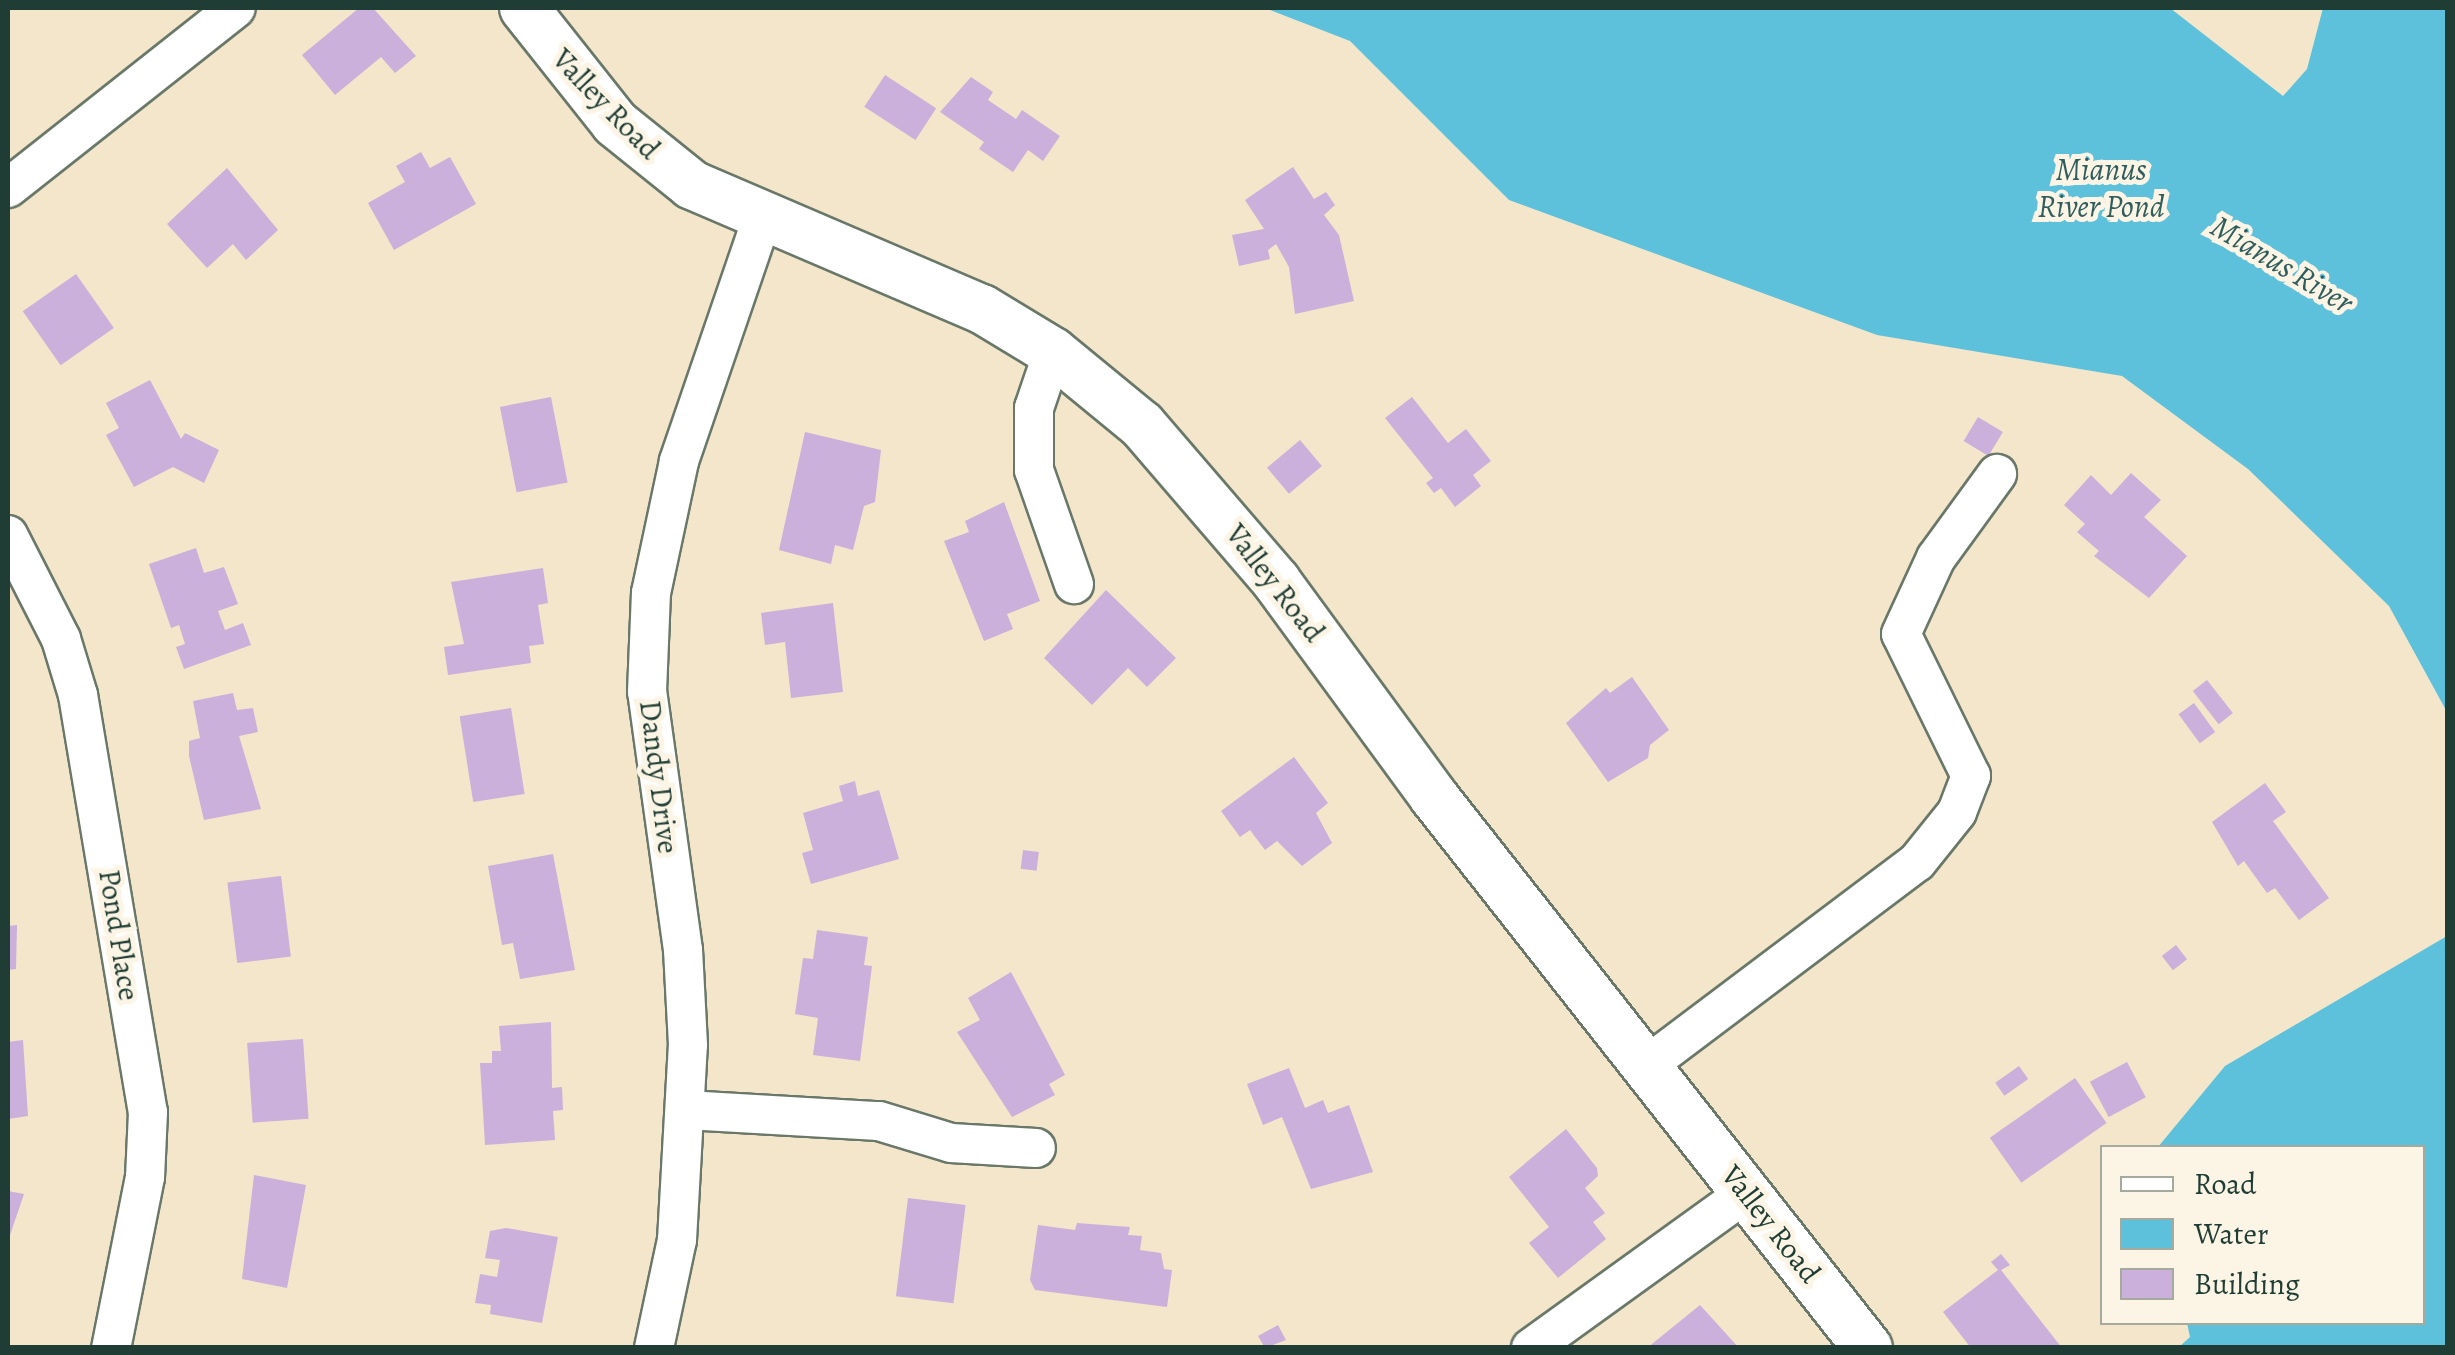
<!DOCTYPE html>
<style>
body{margin:0}
#map{position:relative;width:2455px;height:1355px;overflow:hidden;background:#f3e6cb;font-family:Alegreya,serif}
div>[style]{position:absolute}
[style*='--x']{left:calc(var(--x)*1px);top:calc(var(--y)*1px);width:calc(var(--w)*1px);rotate:calc(var(--a)*1deg)}
.water>*{inset:0;background:#5ec1dc}
.building>*{inset:0;background:#cab0db;transform-origin:0 0}
.roads{filter:drop-shadow(2px 0 #697869) drop-shadow(-2px 0 #697869) drop-shadow(0 2px #697869) drop-shadow(0 -2px #697869)}
.minor>*{height:38px;margin:-19px;padding:0 19px;transform-origin:19px;border-radius:19px;background:#fff}
.major>*{height:48px;margin:-24px;padding:0 24px;transform-origin:24px;border-radius:24px;background:#fff}
span{translate:-50% -50%;white-space:nowrap;text-align:center;line-height:1.15;-webkit-text-stroke:10px #fcf5e5;paint-order:stroke}
.street-label{font-size:30px;color:#1f3d34}
.water-label{font-size:32px;color:#2f5e5e;font-style:italic}
.frame{position:absolute;inset:0;border:10px solid #1f3d34;pointer-events:none}
.legend{position:absolute;left:2100px;top:1145px;width:325px;height:180px;box-sizing:border-box;background:#fcf5e5;border:2px solid #a4ab9e;margin:0;padding:12px 18px;list-style:none;font-size:30px;color:#1f3d34}
.legend li{display:flex;align-items:center;gap:20px;height:50px}
.legend b{width:50px;border:2px solid #a4ab9e}
</style>
<div id="map">
<div class="water">
<div style="clip-path:polygon(1265px 8px,2170px 8px,2283px 96px,2307px 69px,2323px 8px,2447px 8px,2447px 712px,2389px 606px,2248px 469px,2122px 376px,1877px 335px,1509px 200px,1350px 41px)"></div>
<div style="clip-path:polygon(2447px 936px,2447px 1347px,2179px 1347px,2190px 1337px,2187px 1323px,2422px 1322px,2422px 1148px,2158px 1147px,2225px 1066px)"></div>
</div>
<div class="building">
<div style="clip-path:polygon(359px 8px,373px 8px,416px 56px,395px 73px,381px 57px,335px 95px,302px 55px)"></div>
<div style="left:885px;top:75px;width:61px;height:38px;rotate:33deg"></div>
<div style="clip-path:polygon(971px 77px,993px 92px,988px 100px,1016px 119px,1022px 110px,1060px 136px,1043px 161px,1028px 150px,1013px 172px,979px 149px,984px 142px,940px 112px)"></div>
<div style="clip-path:polygon(421px 152px,430px 168px,450px 157px,476px 204px,394px 250px,368px 203px,405px 182px,396px 166px)"></div>
<div style="clip-path:polygon(1293px 167px,1314px 199px,1326px 192px,1335px 205px,1324px 215px,1339px 235px,1354px 301px,1295px 314px,1289px 267px,1276px 244px,1268px 250px,1270px 259px,1239px 266px,1232px 235px,1264px 229px,1245px 200px)"></div>
<div style="clip-path:polygon(227px 168px,278px 230px,246px 260px,233px 244px,207px 268px,167px 224px)"></div>
<div style="left:76px;top:274px;width:66px;height:65px;rotate:55deg"></div>
<div style="clip-path:polygon(150px 380px,181px 439px,185px 433px,219px 450px,204px 483px,173px 467px,134px 487px,106px 435px,119px 428px,106px 403px)"></div>
<div style="left:551px;top:397px;width:87px;height:52px;rotate:79deg"></div>
<div style="clip-path:polygon(1412px 397px,1448px 443px,1466px 429px,1491px 461px,1473px 475px,1481px 486px,1455px 507px,1441px 488px,1434px 493px,1426px 483px,1433px 478px,1385px 418px)"></div>
<div style="left:1978px;top:417px;width:29px;height:28px;rotate:31deg"></div>
<div style="clip-path:polygon(805px 432px,881px 450px,875px 502px,864px 506px,853px 550px,835px 545px,831px 564px,779px 550px)"></div>
<div style="left:1300px;top:440px;width:34px;height:43px;rotate:50deg"></div>
<div style="clip-path:polygon(2131px 473px,2161px 500px,2144px 517px,2187px 556px,2149px 598px,2094px 556px,2099px 551px,2077px 532px,2085px 524px,2064px 505px,2091px 475px,2111px 495px)"></div>
<div style="clip-path:polygon(1004px 502px,1040px 601px,1007px 614px,1013px 629px,984px 641px,944px 541px,969px 532px,965px 521px)"></div>
<div style="clip-path:polygon(196px 548px,204px 573px,224px 567px,238px 604px,218px 611px,225px 630px,243px 623px,251px 645px,184px 669px,176px 647px,185px 644px,179px 625px,171px 628px,149px 564px)"></div>
<div style="clip-path:polygon(543px 568px,548px 603px,538px 605px,544px 644px,529px 646px,531px 663px,448px 675px,444px 647px,464px 644px,451px 582px)"></div>
<div style="clip-path:polygon(1106px 590px,1176px 658px,1147px 687px,1128px 668px,1092px 705px,1044px 658px)"></div>
<div style="clip-path:polygon(833px 603px,843px 692px,791px 698px,785px 642px,765px 645px,761px 613px)"></div>
<div style="clip-path:polygon(1632px 677px,1669px 730px,1650px 745px,1648px 758px,1608px 782px,1566px 723px,1606px 688px,1610px 693px)"></div>
<div style="left:2207px;top:680px;width:42px;height:18px;rotate:52deg"></div>
<div style="clip-path:polygon(233px 693px,237px 710px,253px 708px,258px 732px,239px 736px,261px 809px,204px 820px,189px 756px,189px 741px,200px 738px,193px 701px)"></div>
<div style="left:2194px;top:703px;width:36px;height:19px;rotate:54deg"></div>
<div style="left:511px;top:708px;width:87px;height:52px;rotate:81deg"></div>
<div style="clip-path:polygon(1294px 757px,1328px 803px,1316px 813px,1332px 843px,1302px 866px,1277px 841px,1265px 850px,1250px 830px,1240px 837px,1221px 811px)"></div>
<div style="clip-path:polygon(855px 781px,858px 796px,879px 790px,899px 859px,811px 884px,802px 853px,813px 850px,803px 813px,843px 801px,839px 786px)"></div>
<div style="clip-path:polygon(2265px 783px,2286px 812px,2273px 821px,2329px 898px,2299px 920px,2275px 888px,2267px 893px,2244px 861px,2238px 866px,2212px 822px)"></div>
<div style="left:1023px;top:850px;width:16px;height:19px;rotate:7deg"></div>
<div style="clip-path:polygon(553px 854px,575px 970px,520px 979px,513px 943px,502px 945px,488px 866px)"></div>
<div style="left:281px;top:876px;width:81px;height:54px;rotate:83deg"></div>
<div style="clip-path:polygon(17px 925px,16px 969px,8px 970px,8px 926px)"></div>
<div style="clip-path:polygon(817px 930px,868px 937px,864px 965px,872px 966px,860px 1061px,813px 1055px,818px 1018px,795px 1014px,803px 958px,813px 959px)"></div>
<div style="left:2176px;top:945px;width:18px;height:18px;rotate:52deg"></div>
<div style="clip-path:polygon(1011px 972px,1065px 1075px,1049px 1084px,1055px 1095px,1012px 1117px,957px 1032px,980px 1020px,968px 998px)"></div>
<div style="clip-path:polygon(551px 1022px,552px 1088px,562px 1087px,563px 1110px,553px 1111px,555px 1140px,485px 1145px,480px 1063px,492px 1063px,492px 1051px,501px 1051px,499px 1026px)"></div>
<div style="left:303px;top:1039px;width:80px;height:56px;rotate:86deg"></div>
<div style="clip-path:polygon(23px 1040px,28px 1116px,8px 1119px,8px 1042px)"></div>
<div style="left:2127px;top:1062px;width:40px;height:42px;rotate:62deg"></div>
<div style="left:2019px;top:1066px;width:16px;height:29px;rotate:55deg"></div>
<div style="clip-path:polygon(1289px 1068px,1305px 1108px,1323px 1100px,1328px 1113px,1349px 1105px,1373px 1172px,1311px 1189px,1282px 1117px,1263px 1125px,1247px 1084px)"></div>
<div style="left:2075px;top:1078px;width:55px;height:104px;rotate:55deg"></div>
<div style="clip-path:polygon(1566px 1129px,1597px 1168px,1598px 1176px,1585px 1188px,1605px 1213px,1593px 1222px,1606px 1239px,1558px 1278px,1529px 1243px,1549px 1227px,1509px 1177px)"></div>
<div style="clip-path:polygon(254px 1175px,306px 1185px,287px 1288px,242px 1279px)"></div>
<div style="clip-path:polygon(8px 1191px,24px 1194px,9px 1238px,8px 1237px)"></div>
<div style="left:908px;top:1198px;width:58px;height:99px;rotate:7deg"></div>
<div style="clip-path:polygon(1077px 1223px,1130px 1227px,1128px 1235px,1142px 1236px,1140px 1250px,1161px 1253px,1164px 1269px,1172px 1270px,1167px 1307px,1035px 1290px,1030px 1280px,1038px 1225px,1075px 1230px)"></div>
<div style="clip-path:polygon(506px 1228px,558px 1237px,542px 1323px,490px 1314px,491px 1305px,475px 1303px,480px 1274px,497px 1277px,500px 1260px,485px 1258px,490px 1231px)"></div>
<div style="clip-path:polygon(2001px 1254px,2010px 1265px,2001px 1270px,2062px 1348px,1971px 1348px,1943px 1312px,1998px 1270px,1991px 1262px)"></div>
<div style="clip-path:polygon(1700px 1305px,1739px 1348px,1647px 1348px)"></div>
<div style="clip-path:polygon(1278px 1325px,1286px 1340px,1265px 1348px,1258px 1336px)"></div>
</div>
<div class="roads">
<div class="minor">
<div style="--x:8;--y:188;--w:290;--a:-38.3"></div>
<div style="--x:1053;--y:352;--w:59;--a:108.7"></div>
<div style="--x:1034;--y:408;--w:62;--a:90"></div>
<div style="--x:1034;--y:470;--w:121;--a:70.7"></div>
<div style="--x:8;--y:535;--w:117;--a:63"></div>
<div style="--x:61;--y:639;--w:59;--a:73.1"></div>
<div style="--x:78;--y:695;--w:423;--a:80.5"></div>
<div style="--x:148;--y:1112;--w:65;--a:92.6"></div>
<div style="--x:145;--y:1177;--w:174;--a:101.2"></div>
<div style="--x:1646;--y:1066;--w:339;--a:-37"></div>
<div style="--x:1917;--y:862;--w:64;--a:-51.3"></div>
<div style="--x:1957;--y:812;--w:39;--a:-69"></div>
<div style="--x:1971;--y:776;--w:158;--a:-116.2"></div>
<div style="--x:1901;--y:634;--w:84;--a:-65.3"></div>
<div style="--x:1936;--y:558;--w:104;--a:-54"></div>
<div style="--x:686;--y:1110;--w:193;--a:3.3"></div>
<div style="--x:879;--y:1121;--w:75;--a:17"></div>
<div style="--x:951;--y:1143;--w:85;--a:3.4"></div>
<div style="--x:654;--y:1348;--w:110;--a:-78"></div>
<div style="--x:677;--y:1240;--w:195;--a:-86.8"></div>
<div style="--x:688;--y:1045;--w:95;--a:-93"></div>
<div style="--x:683;--y:950;--w:260;--a:-97.9"></div>
<div style="--x:647;--y:692;--w:99;--a:-87.7"></div>
<div style="--x:651;--y:593;--w:135;--a:-78"></div>
<div style="--x:679;--y:461;--w:256;--a:-71.1"></div>
<div style="--x:1531;--y:1348;--w:265;--a:-35.8"></div>
</div>
<div class="major">
<div style="--x:524;--y:8;--w:147;--a:51.6"></div>
<div style="--x:615;--y:123;--w:99;--a:38.8"></div>
<div style="--x:692;--y:185;--w:315;--a:23.2"></div>
<div style="--x:982;--y:309;--w:83;--a:31.2"></div>
<div style="--x:1053;--y:352;--w:115;--a:39.4"></div>
<div style="--x:1142;--y:425;--w:206;--a:49.3"></div>
<div style="--x:1276;--y:581;--w:268;--a:53.8"></div>
<div style="--x:1434;--y:797;--w:701;--a:51.77"></div>
</div>
</div>
<div class="street-label">
<span style="left:606px;top:104px;rotate:46deg">Valley Road</span>
<span style="left:1275px;top:583px;rotate:52deg">Valley Road</span>
<span style="left:659px;top:777px;rotate:83deg">Dandy Drive</span>
<span style="left:119px;top:935px;rotate:81deg">Pond Place</span>
<span style="left:1771px;top:1224px;rotate:52deg">Valley Road</span>
</div>
<div class="water-label">
<span style="left:2101px;top:188px">Mianus<br>River Pond</span>
<span style="left:2282px;top:264px;rotate:31deg">Mianus River</span>
</div>
<div class="frame"></div>
<ul class="legend">
<li><b style="height:12px;background:#fff"></b>Road</li>
<li><b style="height:28px;background:#5ec1dc"></b>Water</li>
<li><b style="height:28px;background:#cab0db"></b>Building</li>
</ul>
</div>
